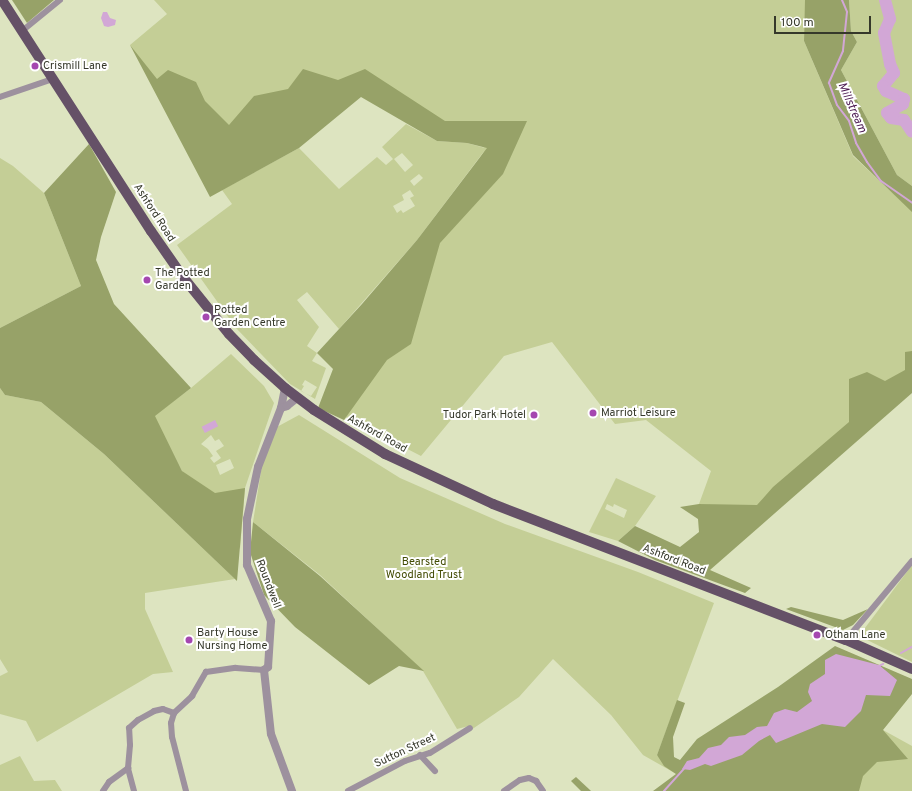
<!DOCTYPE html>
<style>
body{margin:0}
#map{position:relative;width:912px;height:791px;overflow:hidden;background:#dde4c0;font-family:Overpass,sans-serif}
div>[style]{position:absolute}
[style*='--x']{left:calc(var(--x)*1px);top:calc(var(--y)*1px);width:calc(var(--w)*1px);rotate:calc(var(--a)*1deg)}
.green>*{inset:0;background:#c4ce96}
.forest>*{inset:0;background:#97a268}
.water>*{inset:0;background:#d2a7d6;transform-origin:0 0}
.stream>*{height:2px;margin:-1px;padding:0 1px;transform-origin:1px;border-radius:1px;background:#d2a7d6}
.river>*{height:12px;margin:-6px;padding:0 6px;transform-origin:6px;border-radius:6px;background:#d2a7d6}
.minor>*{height:6px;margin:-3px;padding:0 3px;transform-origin:3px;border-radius:3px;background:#9d919e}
.tertiary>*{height:8px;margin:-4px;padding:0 4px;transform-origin:4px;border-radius:4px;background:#9d919e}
.primary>*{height:10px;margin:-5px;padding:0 5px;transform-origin:5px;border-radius:5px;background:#655167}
.dots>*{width:11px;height:11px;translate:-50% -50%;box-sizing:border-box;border:2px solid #fff;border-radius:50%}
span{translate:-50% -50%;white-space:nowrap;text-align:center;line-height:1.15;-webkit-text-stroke:4px #fff;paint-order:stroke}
.poi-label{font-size:11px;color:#35382a}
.left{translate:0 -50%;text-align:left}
.right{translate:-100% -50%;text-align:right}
.street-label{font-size:11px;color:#35382a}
.park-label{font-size:11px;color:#424b03}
.water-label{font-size:12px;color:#4a1750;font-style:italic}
.scale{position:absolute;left:774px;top:16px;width:97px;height:18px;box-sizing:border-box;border:2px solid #35382a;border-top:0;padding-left:5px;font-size:12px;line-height:14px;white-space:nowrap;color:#35382a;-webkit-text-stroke:3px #fff;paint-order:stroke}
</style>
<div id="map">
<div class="green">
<div style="clip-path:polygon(evenodd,154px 0,806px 0,804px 41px,853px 156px,912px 211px,912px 374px,762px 510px,699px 504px,711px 471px,646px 420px,615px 424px,552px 342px,504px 356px,421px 456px,324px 406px,485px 150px,417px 240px,339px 329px,307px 292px,297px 300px,319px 327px,307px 346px,317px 353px,312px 361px,326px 368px,315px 399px,290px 384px,236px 328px,177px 245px,232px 204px,222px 190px,299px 148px,339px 189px,377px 157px,386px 165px,393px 159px,382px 147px,406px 124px,437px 141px,467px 143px,485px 148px,370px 78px,211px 165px,130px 45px,167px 14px,154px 0,402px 153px,413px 165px,405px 172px,394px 159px,402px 153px,154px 0,419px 174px,423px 178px,414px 186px,410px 181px,419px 174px,154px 0,410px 190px,414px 196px,410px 198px,415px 206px,403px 213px,401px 210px,397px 213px,393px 206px,404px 200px,402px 195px,410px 190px,154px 0,305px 380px,317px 387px,311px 396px,301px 391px,304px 386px,302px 385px,305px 380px)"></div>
<div style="clip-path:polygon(849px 0,912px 0,912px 186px,897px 175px,841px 70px,857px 42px,851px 31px)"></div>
<div style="clip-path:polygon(0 158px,13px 166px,44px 193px,81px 286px,0 328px)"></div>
<div style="clip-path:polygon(evenodd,231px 354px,264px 386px,274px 403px,245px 488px,240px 549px,182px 471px,154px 416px,191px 388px,231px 354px,211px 435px,215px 441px,219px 439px,224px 446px,216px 451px,221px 458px,214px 463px,210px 458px,213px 456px,208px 449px,201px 444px,211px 435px,231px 354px,230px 459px,234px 468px,220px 475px,216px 465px,230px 459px)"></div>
<div style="clip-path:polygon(0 388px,5px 395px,41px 402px,104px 454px,235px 579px,145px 593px,145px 609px,173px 672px,153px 674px,37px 742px,26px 721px,0 714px,0 676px,8px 672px,0 659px)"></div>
<div style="clip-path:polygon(299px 415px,400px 478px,505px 524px,638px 572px,714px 603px,657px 755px,678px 770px,883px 730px,912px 746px,912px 791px,681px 791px,680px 776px,643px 755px,611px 715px,553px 659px,519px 697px,471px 730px,469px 726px,457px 729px,423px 671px,320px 575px,253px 522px,262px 465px,275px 428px)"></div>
<div style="clip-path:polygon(evenodd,616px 478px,656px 496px,635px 526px,618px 541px,589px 532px,616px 478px,607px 504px,613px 507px,614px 504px,627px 510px,624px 518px,605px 509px,607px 504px)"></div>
<div style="clip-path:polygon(912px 565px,912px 662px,859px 636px)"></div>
<div style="clip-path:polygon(20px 756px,34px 781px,55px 780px,62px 791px,0 791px,0 765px)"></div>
</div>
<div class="forest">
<div style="clip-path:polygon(12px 0,54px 0,27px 23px)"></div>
<div style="clip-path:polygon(805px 0,849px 0,851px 31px,857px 42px,841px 70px,897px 175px,912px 186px,912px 212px,853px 155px,804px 41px)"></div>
<div style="clip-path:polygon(130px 45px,157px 79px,168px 70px,196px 82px,205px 101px,229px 125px,254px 96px,288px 89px,303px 69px,338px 80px,365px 69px,445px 121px,527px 121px,503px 174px,440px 243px,411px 344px,387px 360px,344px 420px,318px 408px,333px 369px,317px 353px,362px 304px,417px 240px,487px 148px,467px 143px,437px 141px,361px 97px,299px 148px,210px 197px)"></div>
<div style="clip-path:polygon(89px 144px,116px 192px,101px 237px,96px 260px,114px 304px,191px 388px,155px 416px,182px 471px,215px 493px,245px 488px,237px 581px,104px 454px,41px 402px,5px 395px,0 388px,0 328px,81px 286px,44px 193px)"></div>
<div style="clip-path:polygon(912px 351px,912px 393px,710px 570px,751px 588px,745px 593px,655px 560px,618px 541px,635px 526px,680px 547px,699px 532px,698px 519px,680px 507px,699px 504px,757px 505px,773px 487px,849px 422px,849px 379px,867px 372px,885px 381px,905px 370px,905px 352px)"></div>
<div style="clip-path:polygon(253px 522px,320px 576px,424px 671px,399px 666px,369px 685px,295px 627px,264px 595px,250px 552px)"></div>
<div style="clip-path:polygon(791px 607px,843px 620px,868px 609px,853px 625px,843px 630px,786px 609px)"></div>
<div style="clip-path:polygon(835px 646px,912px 679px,912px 694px,883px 730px,908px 759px,877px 762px,863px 776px,859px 791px,653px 791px,676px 774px,664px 766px,657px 755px,677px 700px,685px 703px,673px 737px,674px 757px,680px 760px,697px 739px,778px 687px)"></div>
<div style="clip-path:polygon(576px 777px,590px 790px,591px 791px,581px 791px,571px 781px)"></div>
</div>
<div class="water">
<div style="clip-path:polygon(103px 12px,107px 12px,110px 18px,116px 20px,115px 25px,108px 27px,104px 26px,101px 18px)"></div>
<div style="left:215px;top:420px;width:7px;height:15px;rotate:63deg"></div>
<div style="clip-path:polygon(836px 654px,879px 665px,897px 680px,890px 696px,866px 695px,861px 711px,845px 727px,822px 724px,776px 743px,770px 735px,759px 741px,742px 755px,711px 766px,705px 764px,690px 770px,682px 769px,687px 761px,699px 758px,708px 748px,721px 745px,729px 737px,745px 735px,757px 727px,767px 726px,774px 713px,785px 709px,797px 712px,812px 701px,808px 692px,810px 684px,825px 674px,825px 660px)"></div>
</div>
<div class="stream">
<div style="--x:842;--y:0;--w:13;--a:67"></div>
<div style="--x:847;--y:12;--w:39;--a:96"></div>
<div style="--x:843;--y:51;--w:35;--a:114"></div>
<div style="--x:829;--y:83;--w:23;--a:70"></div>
<div style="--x:837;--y:105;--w:20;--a:53"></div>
<div style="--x:849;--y:121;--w:23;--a:72"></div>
<div style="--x:856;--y:143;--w:22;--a:60"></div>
<div style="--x:867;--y:162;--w:24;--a:54"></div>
<div style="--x:881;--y:181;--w:38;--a:35"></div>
<div style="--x:901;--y:653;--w:13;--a:-29"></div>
<div style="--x:877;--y:667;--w:7;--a:-27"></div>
<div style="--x:664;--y:791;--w:30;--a:-48"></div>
</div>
<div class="river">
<div style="--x:885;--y:0;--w:20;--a:75"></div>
<div style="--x:890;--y:19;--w:15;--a:113"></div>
<div style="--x:884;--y:33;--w:32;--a:79"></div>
<div style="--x:890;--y:64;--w:10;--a:66"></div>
<div style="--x:894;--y:73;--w:17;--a:130"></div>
<div style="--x:883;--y:86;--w:6;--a:59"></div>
<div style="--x:886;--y:91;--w:20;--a:24"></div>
<div style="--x:904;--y:99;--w:5;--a:101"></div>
<div style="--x:903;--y:104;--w:18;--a:151"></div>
<div style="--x:887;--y:113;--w:6;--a:51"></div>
<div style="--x:891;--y:118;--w:13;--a:9"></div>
<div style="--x:904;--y:120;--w:14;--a:56"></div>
</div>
<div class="minor">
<div style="--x:22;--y:31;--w:49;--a:-39.2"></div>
<div style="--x:0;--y:97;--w:56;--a:-18.8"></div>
<div style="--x:846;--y:640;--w:103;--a:-50.1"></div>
<div style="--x:420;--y:755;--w:22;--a:47"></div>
<div style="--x:103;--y:791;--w:11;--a:-56"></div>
<div style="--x:109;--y:782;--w:24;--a:-36"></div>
<div style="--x:134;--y:791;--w:24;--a:-105"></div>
<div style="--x:128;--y:768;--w:23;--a:-85"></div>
<div style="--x:130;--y:745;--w:17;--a:-93"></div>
<div style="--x:129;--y:728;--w:12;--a:-42"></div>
<div style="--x:138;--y:720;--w:18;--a:-29"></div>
<div style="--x:154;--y:711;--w:9;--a:-13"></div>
<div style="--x:163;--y:709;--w:12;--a:20"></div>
<div style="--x:186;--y:791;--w:56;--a:-104.5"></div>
<div style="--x:172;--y:737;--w:14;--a:-94"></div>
<div style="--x:171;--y:723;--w:10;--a:-73"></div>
<div style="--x:174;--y:713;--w:25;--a:-43"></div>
<div style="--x:192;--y:696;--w:28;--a:-60"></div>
<div style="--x:206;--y:672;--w:30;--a:-8"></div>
<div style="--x:236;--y:668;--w:28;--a:4"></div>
<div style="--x:348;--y:791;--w:64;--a:-27.8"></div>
<div style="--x:405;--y:761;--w:26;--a:-18"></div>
<div style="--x:430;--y:753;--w:47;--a:-32"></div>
<div style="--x:504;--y:791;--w:19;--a:-35"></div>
<div style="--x:520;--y:780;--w:9;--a:-13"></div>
<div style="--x:529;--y:778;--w:8;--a:23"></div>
<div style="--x:536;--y:781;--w:12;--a:55"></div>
</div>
<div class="tertiary">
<div style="--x:285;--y:388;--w:20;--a:101"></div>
<div style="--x:281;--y:408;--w:63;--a:111.3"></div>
<div style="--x:258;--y:467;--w:53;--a:101.9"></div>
<div style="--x:247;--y:519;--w:46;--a:90"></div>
<div style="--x:247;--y:565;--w:61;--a:66.8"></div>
<div style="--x:271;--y:621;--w:46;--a:93.7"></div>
<div style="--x:268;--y:667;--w:5;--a:143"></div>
<div style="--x:264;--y:670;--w:64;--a:83.8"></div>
<div style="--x:271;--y:734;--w:61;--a:69.8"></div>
<div style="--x:281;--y:408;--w:6;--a:-18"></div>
<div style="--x:287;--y:406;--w:13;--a:-39"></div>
</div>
<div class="primary">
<div style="--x:2;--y:0;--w:275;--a:57.2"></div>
<div style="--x:151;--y:231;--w:56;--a:55.2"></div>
<div style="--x:183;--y:277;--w:73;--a:51.1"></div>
<div style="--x:229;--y:334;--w:36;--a:46"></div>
<div style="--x:254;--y:360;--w:42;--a:42.1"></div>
<div style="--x:285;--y:388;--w:36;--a:37"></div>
<div style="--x:314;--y:410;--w:84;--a:31.8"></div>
<div style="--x:385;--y:454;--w:119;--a:24.8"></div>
<div style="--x:493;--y:504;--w:378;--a:21.1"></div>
<div style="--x:846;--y:640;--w:72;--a:23.7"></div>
</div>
<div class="dots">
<div style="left:35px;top:66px;background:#a547b0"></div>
<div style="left:147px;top:280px;background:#a547b0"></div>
<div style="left:206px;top:317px;background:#a547b0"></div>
<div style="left:593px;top:413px;background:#a547b0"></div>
<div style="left:534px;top:415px;background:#a547b0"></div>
<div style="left:817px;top:635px;background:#a547b0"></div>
<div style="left:189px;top:640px;background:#a547b0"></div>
</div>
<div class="poi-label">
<span class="left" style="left:43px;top:66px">Crismill Lane</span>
<span class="left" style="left:155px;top:280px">The Potted<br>Garden</span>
<span class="left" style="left:214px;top:317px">Potted<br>Garden Centre</span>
<span class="left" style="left:601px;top:413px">Marriot Leisure</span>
<span class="right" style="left:526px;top:415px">Tudor Park Hotel</span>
<span class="left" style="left:197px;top:640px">Barty House<br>Nursing Home</span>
<span class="left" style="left:825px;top:635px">Otham Lane</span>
</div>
<div class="street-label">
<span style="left:154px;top:213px;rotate:57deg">Ashford Road</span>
<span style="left:377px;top:434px;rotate:29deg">Ashford Road</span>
<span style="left:674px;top:560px;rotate:21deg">Ashford Road</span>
<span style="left:268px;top:584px;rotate:69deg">Roundwell</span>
<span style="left:405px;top:751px;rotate:-25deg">Sutton Street</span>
</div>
<div class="park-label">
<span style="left:424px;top:569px">Bearsted<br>Woodland Trust</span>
</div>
<div class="water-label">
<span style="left:851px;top:108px;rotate:66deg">Millstream</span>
</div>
<div class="scale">100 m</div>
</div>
